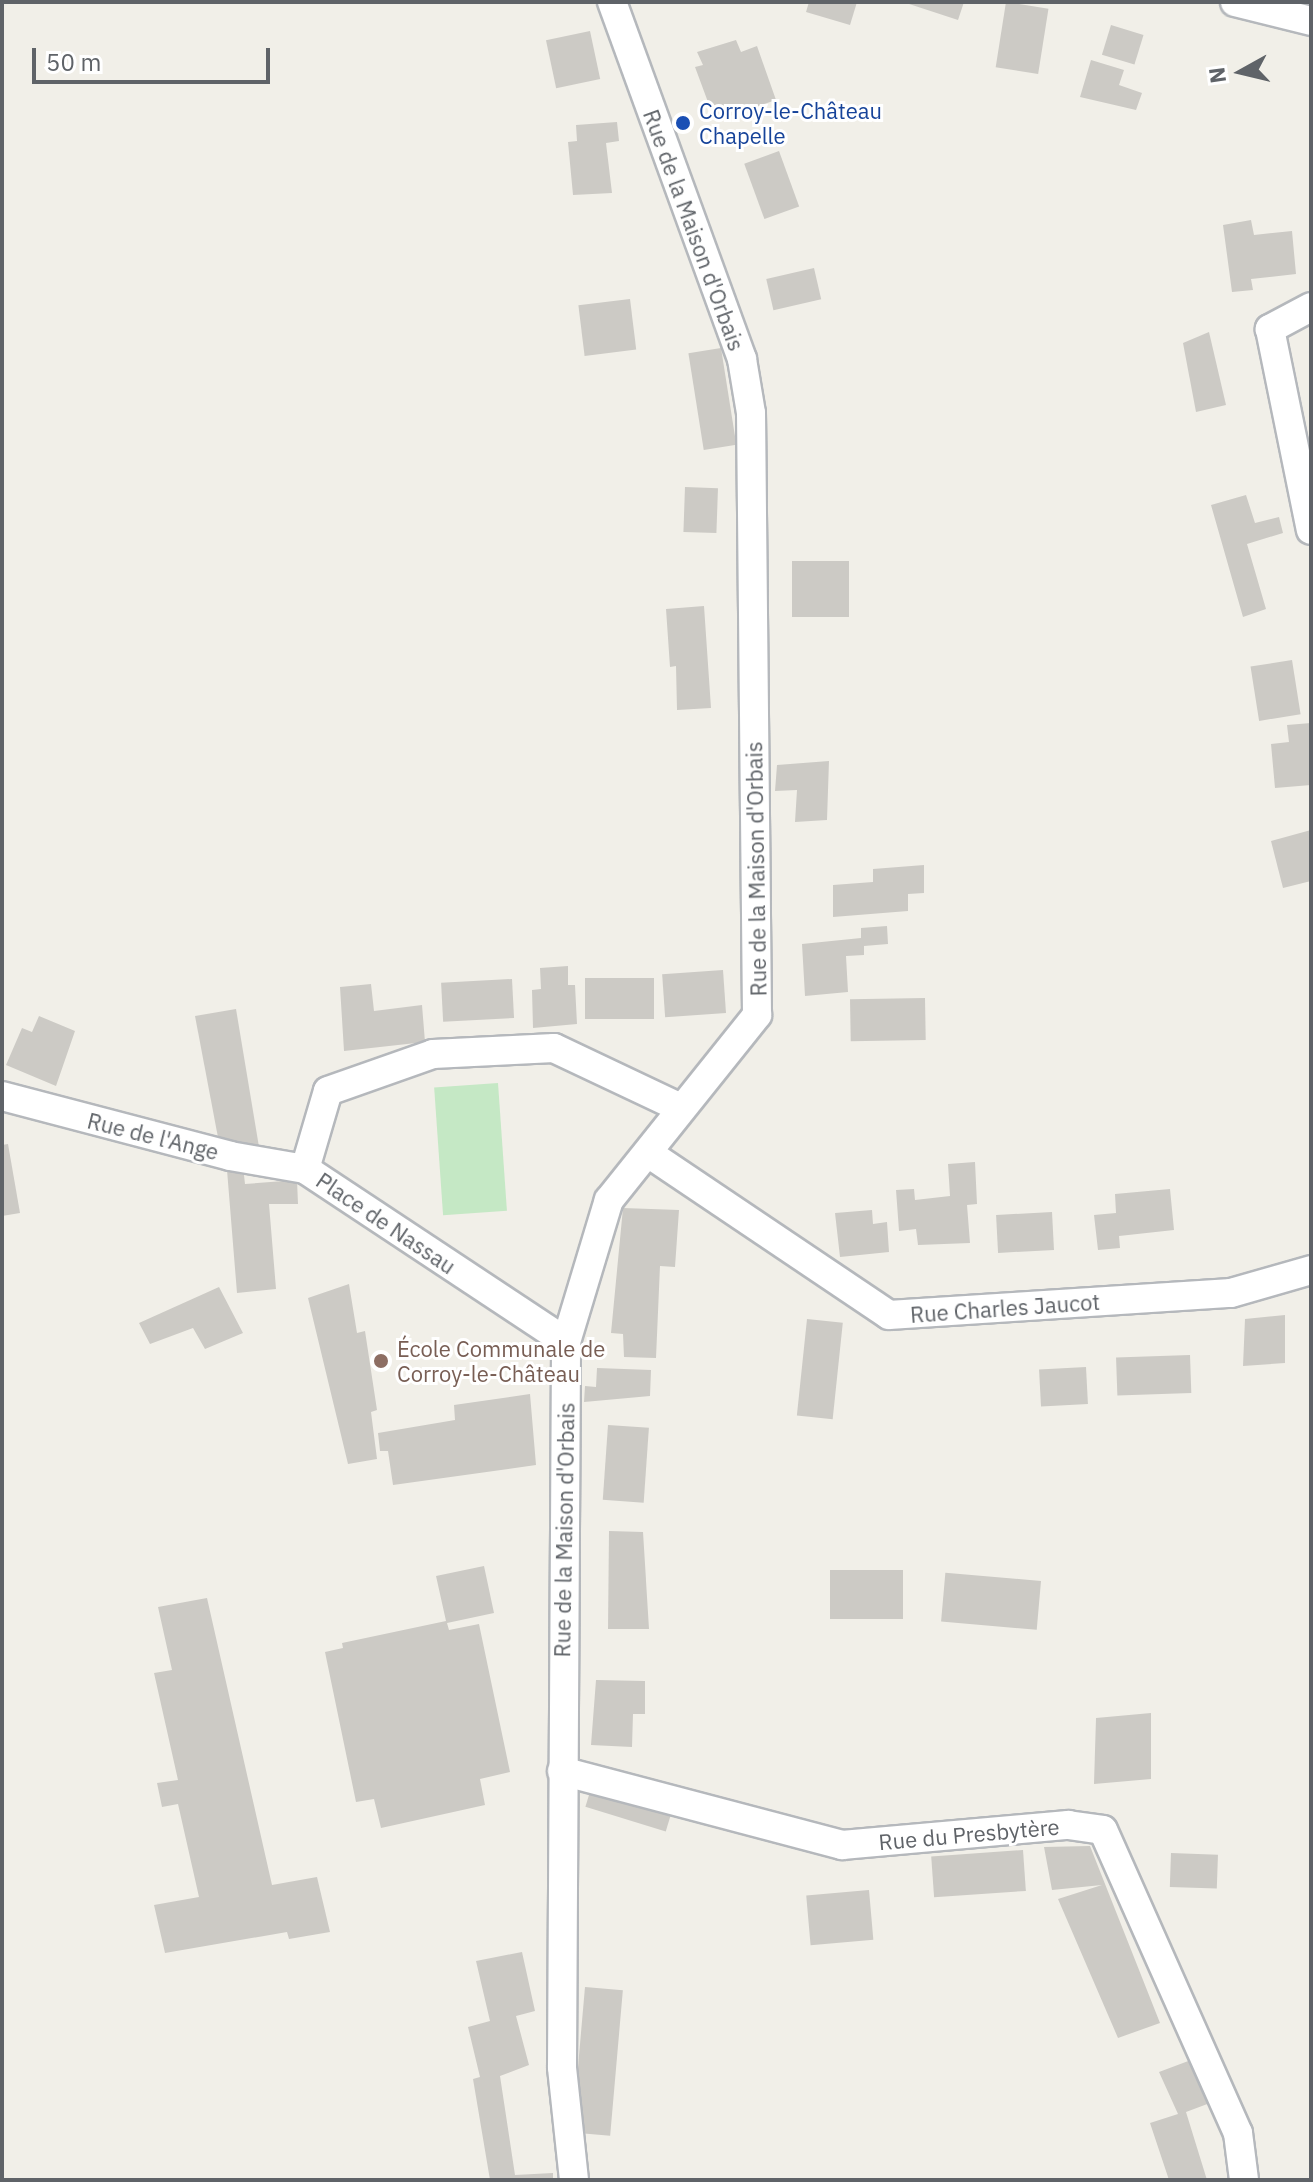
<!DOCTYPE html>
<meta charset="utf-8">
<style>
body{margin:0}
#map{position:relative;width:1313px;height:2182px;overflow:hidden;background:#f1efe8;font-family:"IBM Plex Sans",sans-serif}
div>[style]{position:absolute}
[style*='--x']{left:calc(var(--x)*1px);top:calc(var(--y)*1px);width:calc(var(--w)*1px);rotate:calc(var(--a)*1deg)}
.green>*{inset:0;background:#c5e8c5;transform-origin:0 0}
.building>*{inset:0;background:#cccac5;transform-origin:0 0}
.roads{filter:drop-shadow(2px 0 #b5b8bc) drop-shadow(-2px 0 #b5b8bc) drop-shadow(0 2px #b5b8bc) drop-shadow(0 -2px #b5b8bc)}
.street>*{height:28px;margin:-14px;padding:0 14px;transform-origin:14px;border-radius:14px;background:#fff}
.dots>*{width:22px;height:22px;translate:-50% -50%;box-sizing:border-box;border:4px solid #fff;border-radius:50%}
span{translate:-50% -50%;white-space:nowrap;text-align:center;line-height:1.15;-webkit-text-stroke:6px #fff;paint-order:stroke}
.transit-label{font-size:22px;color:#164399}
.left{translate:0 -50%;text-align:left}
.street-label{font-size:22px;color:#5f6368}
.education-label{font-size:22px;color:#785e54}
.frame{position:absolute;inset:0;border:4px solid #5f6368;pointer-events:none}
.north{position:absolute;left:1201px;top:32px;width:80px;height:80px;-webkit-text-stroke:6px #fff;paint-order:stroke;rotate:262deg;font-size:22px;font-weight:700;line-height:32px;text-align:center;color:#5f6368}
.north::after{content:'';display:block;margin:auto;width:28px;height:36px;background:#5f6368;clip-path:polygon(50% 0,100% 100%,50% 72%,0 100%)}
.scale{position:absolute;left:32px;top:48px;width:238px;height:36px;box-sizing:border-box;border:4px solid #5f6368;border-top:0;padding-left:10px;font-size:24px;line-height:28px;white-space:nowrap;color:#5f6368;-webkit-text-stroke:6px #fff;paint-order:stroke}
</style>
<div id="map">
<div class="green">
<div style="left:498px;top:1083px;width:128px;height:64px;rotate:86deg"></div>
</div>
<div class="building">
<div style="clip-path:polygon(809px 2px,857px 2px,850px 25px,806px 12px)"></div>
<div style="clip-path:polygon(903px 2px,964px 2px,958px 20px)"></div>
<div style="left:1006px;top:2px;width:43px;height:66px;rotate:9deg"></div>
<div style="left:1111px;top:25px;width:34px;height:31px;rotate:17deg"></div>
<div style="left:590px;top:31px;width:49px;height:45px;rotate:78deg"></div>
<div style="clip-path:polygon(736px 40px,741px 52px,757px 46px,776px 100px,715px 121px,695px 67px,703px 65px,697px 52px)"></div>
<div style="clip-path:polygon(1091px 60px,1124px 70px,1119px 85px,1142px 93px,1136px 110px,1080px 97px)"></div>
<div style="clip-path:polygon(617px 122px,619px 141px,606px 143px,612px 193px,573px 195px,568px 142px,577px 141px,576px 125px)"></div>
<div style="left:779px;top:151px;width:59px;height:37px;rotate:70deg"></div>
<div style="clip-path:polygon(1251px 220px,1254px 235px,1292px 231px,1296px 274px,1251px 279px,1253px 290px,1232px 292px,1223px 225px)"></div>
<div style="left:814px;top:268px;width:32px;height:49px;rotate:77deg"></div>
<div style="left:630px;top:299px;width:51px;height:52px;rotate:83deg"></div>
<div style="clip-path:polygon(1209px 332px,1226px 405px,1196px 412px,1183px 343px)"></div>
<div style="left:721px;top:348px;width:98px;height:33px;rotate:81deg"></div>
<div style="left:685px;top:487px;width:33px;height:45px;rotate:2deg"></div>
<div style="clip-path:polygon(1246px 495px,1255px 523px,1279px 517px,1283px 533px,1247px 544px,1266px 609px,1243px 617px,1211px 505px)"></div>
<div style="left:792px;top:561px;width:57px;height:56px"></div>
<div style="clip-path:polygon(704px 606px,711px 708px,677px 710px,676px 666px,670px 667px,666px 609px)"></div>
<div style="left:1292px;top:660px;width:55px;height:42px;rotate:81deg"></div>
<div style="clip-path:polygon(1311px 723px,1311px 785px,1275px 788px,1271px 744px,1289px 742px,1287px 725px)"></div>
<div style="clip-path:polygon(829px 761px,827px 820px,795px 822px,797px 790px,775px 791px,777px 765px)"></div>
<div style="clip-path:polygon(1311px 830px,1311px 881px,1283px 888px,1271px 841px)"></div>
<div style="clip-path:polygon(924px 865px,924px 893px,908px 894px,908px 911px,833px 917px,833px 885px,873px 882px,873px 869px)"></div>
<div style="clip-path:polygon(887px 926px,888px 944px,864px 946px,864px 955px,846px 956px,848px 992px,805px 996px,802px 944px,861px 938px,861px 928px)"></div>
<div style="clip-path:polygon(568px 966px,568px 985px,575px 985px,577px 1024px,533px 1028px,532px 990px,541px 989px,540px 968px)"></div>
<div style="left:723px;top:970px;width:43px;height:61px;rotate:86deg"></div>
<div style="left:654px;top:978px;width:41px;height:69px;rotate:90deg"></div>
<div style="left:512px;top:979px;width:39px;height:71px;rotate:87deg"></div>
<div style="clip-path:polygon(371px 984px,374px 1011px,422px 1005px,425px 1042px,344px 1051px,340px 987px)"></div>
<div style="left:925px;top:998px;width:42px;height:75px;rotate:89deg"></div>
<div style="clip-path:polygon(236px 1009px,260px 1153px,220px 1148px,195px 1016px)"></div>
<div style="clip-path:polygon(39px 1016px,75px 1031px,56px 1086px,6px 1065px,22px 1028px,32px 1032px)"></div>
<div style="clip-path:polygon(8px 1144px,20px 1213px,2px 1216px,2px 1145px)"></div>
<div style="clip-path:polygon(975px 1162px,977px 1204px,967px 1205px,970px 1243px,918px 1245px,916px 1229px,899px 1231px,896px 1190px,914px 1189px,915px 1200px,950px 1196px,948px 1164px)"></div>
<div style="clip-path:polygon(227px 1170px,244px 1175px,245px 1184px,297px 1180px,298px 1204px,269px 1204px,276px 1289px,237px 1293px)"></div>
<div style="clip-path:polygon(1170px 1189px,1174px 1230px,1119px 1236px,1120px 1248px,1098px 1250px,1094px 1215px,1116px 1213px,1115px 1194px)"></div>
<div style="clip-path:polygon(623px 1208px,679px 1210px,675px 1267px,660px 1266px,656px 1358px,624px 1357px,623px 1334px,611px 1333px)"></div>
<div style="clip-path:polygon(872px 1210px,873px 1224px,887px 1222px,889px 1252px,840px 1257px,835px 1213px)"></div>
<div style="left:1052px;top:1212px;width:38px;height:56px;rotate:87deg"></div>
<div style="clip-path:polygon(349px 1284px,357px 1333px,365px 1331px,377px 1410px,371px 1412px,377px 1459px,348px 1464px,308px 1298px)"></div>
<div style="clip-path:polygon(219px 1287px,243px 1333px,205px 1349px,193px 1328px,150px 1344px,139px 1323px)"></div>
<div style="clip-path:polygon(1285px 1315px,1285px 1363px,1243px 1366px,1245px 1319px)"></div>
<div style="left:807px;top:1319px;width:36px;height:97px;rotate:6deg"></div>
<div style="left:1190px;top:1355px;width:38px;height:74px;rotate:88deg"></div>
<div style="left:1086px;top:1367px;width:37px;height:47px;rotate:87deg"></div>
<div style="clip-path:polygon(597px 1368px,651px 1370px,650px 1396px,584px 1402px,585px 1386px,596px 1387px)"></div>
<div style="clip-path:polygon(530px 1394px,536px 1465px,393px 1485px,388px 1451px,380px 1451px,378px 1433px,455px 1420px,454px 1405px)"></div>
<div style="left:608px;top:1425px;width:41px;height:75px;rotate:4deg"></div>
<div style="clip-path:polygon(609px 1531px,643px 1532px,649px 1629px,608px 1629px)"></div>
<div style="clip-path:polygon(484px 1566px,494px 1613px,447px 1623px,449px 1630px,479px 1624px,510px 1772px,480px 1779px,485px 1805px,381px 1828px,374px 1799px,356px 1802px,325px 1652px,343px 1648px,342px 1643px,446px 1621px,436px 1576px)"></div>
<div style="left:830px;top:1570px;width:73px;height:49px"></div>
<div style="left:1041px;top:1581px;width:49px;height:96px;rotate:95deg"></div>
<div style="clip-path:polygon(207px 1598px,272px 1885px,317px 1877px,330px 1932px,289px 1939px,287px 1932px,165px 1953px,154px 1905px,199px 1897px,178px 1804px,162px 1807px,157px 1783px,178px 1780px,154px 1673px,172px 1670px,158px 1607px)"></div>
<div style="clip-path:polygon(596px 1680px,645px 1681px,645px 1714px,633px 1714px,632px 1747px,591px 1745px)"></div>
<div style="clip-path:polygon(1151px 1713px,1151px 1779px,1094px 1784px,1096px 1718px)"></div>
<div style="left:593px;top:1782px;width:84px;height:26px;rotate:17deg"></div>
<div style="clip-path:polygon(1090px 1846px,1160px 2023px,1118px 2038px,1058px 1899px,1102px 1885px,1052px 1890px,1044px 1847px)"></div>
<div style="left:1023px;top:1850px;width:41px;height:92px;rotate:86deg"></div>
<div style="left:1171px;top:1853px;width:47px;height:34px;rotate:2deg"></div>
<div style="left:869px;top:1890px;width:50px;height:63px;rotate:85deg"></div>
<div style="clip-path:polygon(522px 1952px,535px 2011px,516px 2016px,529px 2065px,500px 2076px,515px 2175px,553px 2173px,553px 2180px,490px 2180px,473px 2079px,480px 2077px,468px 2027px,490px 2021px,476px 1961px)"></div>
<div style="left:585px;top:1987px;width:38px;height:146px;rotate:5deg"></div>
<div style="clip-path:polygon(1191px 2060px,1210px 2103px,1186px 2112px,1207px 2180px,1169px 2180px,1150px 2123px,1178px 2114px,1159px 2072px)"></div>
</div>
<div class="roads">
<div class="street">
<div style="--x:1235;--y:2;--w:78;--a:14"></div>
<div style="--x:1311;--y:307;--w:47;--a:151.8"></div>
<div style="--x:1270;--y:329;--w:205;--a:78.5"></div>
<div style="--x:2;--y:1096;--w:236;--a:14.7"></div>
<div style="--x:230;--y:1156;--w:76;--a:9.8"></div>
<div style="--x:305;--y:1169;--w:313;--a:33.5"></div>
<div style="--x:648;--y:1153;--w:290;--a:33.9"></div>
<div style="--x:889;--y:1315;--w:343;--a:-3.7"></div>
<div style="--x:1231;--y:1293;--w:83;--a:-16"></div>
<div style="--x:305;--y:1169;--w:81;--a:-73.6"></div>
<div style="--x:328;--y:1091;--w:111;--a:-19.4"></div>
<div style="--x:433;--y:1054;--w:121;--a:-2.8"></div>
<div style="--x:554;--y:1048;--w:140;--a:25.3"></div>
<div style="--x:562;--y:1771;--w:290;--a:14.8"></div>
<div style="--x:842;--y:1845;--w:227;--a:-5.1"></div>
<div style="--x:1068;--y:1825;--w:35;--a:8"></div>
<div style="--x:1103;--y:1830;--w:332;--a:66"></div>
<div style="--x:1238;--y:2133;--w:47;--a:82.7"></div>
<div style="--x:574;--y:2180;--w:114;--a:-96.1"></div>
<div style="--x:562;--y:2067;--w:725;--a:-89.68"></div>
<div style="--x:566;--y:1342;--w:148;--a:-73.2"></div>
<div style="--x:609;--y:1200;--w:237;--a:-51.3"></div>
<div style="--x:757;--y:1015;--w:602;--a:-90.57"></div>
<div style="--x:751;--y:413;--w:55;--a:-99.5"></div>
<div style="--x:742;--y:359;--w:380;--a:-110"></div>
</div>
</div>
<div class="dots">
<div style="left:683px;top:123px;background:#1a4fb4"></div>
<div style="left:381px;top:1361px;background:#8d6e63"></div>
</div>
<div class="transit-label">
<span class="left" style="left:699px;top:123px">Corroy-le-Château<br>Chapelle</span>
</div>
<div class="street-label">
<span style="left:694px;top:230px;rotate:70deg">Rue de la Maison d'Orbais</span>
<span style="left:756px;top:869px;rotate:-91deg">Rue de la Maison d'Orbais</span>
<span style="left:153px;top:1136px;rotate:14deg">Rue de l'Ange</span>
<span style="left:386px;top:1223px;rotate:34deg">Place de Nassau</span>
<span style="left:1005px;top:1308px;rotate:-4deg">Rue Charles Jaucot</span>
<span style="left:564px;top:1530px;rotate:-89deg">Rue de la Maison d'Orbais</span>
<span style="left:969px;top:1834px;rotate:-5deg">Rue du Presbytère</span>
</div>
<div class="education-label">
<span class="left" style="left:397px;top:1361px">École Communale de<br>Corroy-le-Château</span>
</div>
<div class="frame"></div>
<div class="north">N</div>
<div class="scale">50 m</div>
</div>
